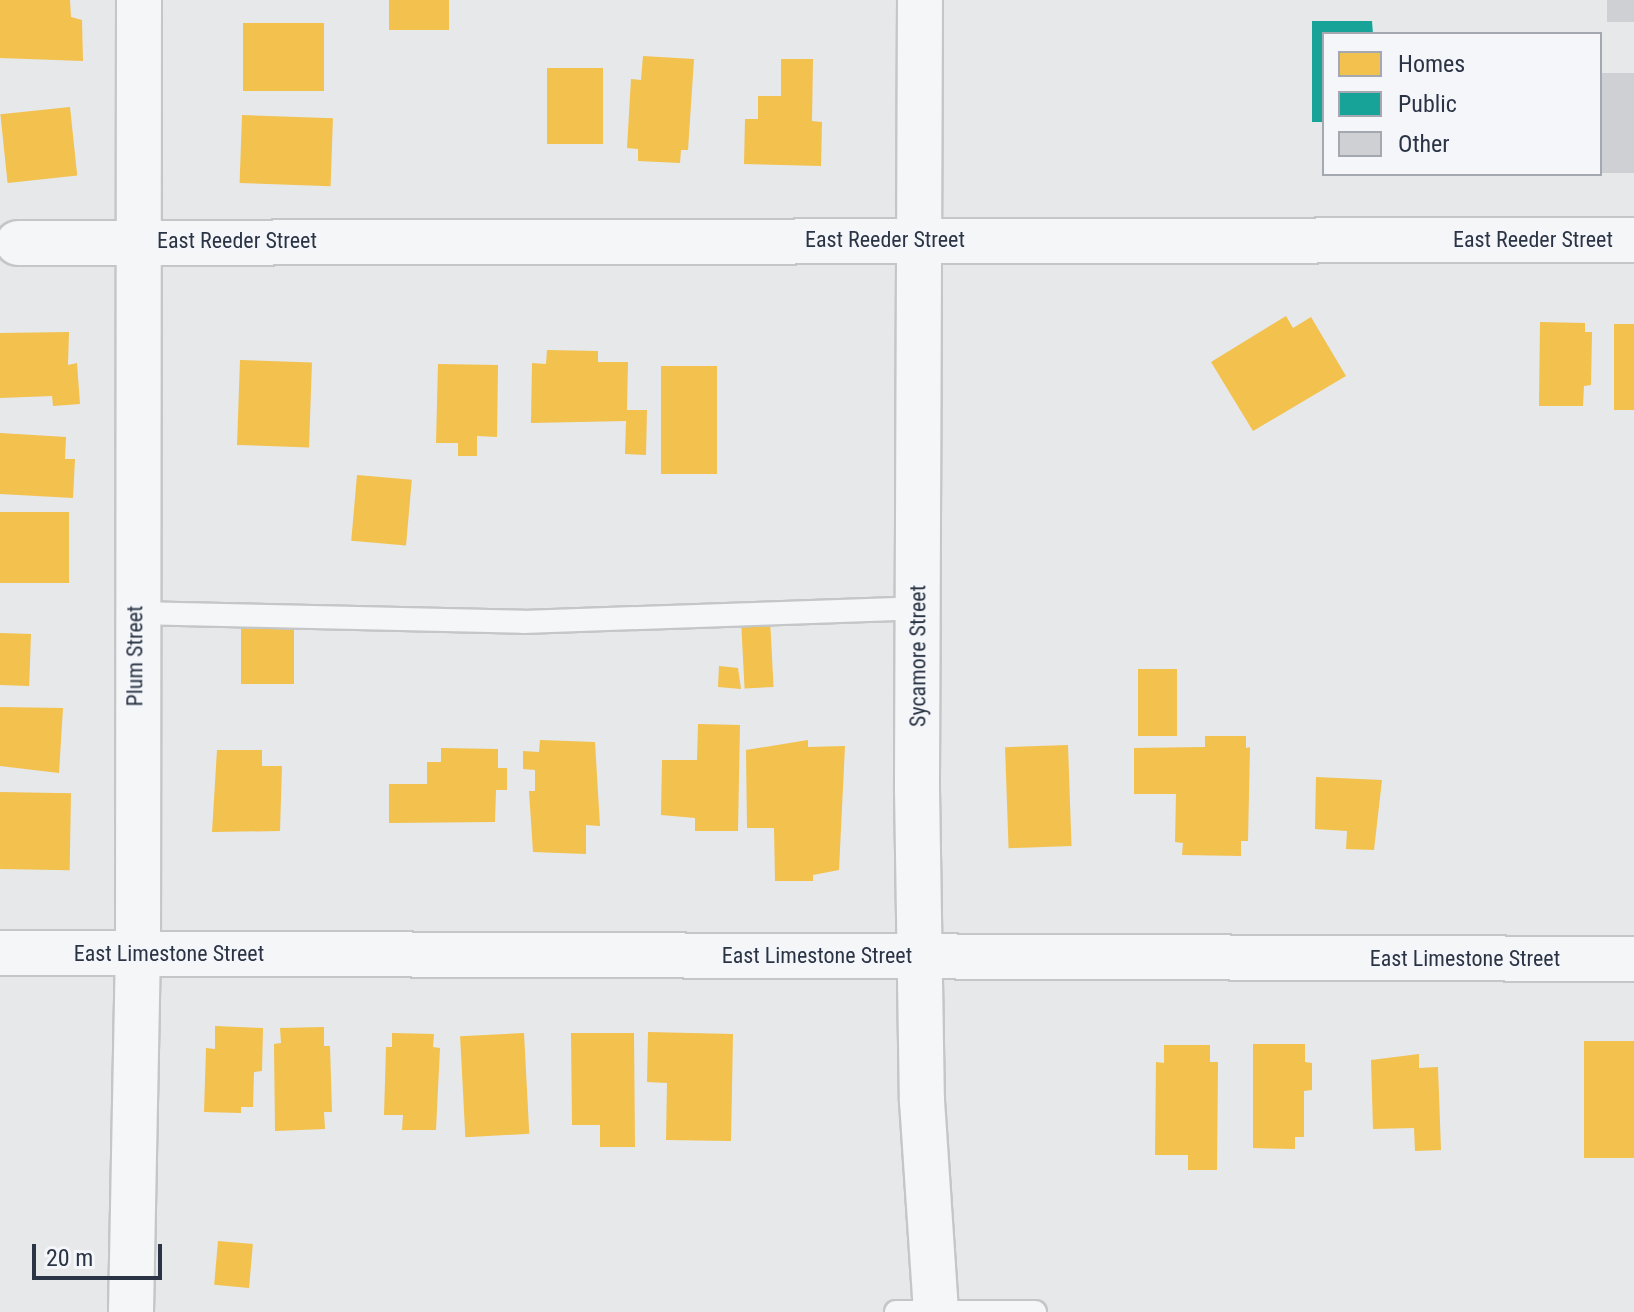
<!DOCTYPE html>
<style>
body{margin:0}
#map{position:relative;width:1634px;height:1312px;overflow:hidden;background:#e6e8ea;font-family:"Roboto Condensed",sans-serif}
div>[style]{position:absolute}
[style*='--x']{left:calc(var(--x)*1px);top:calc(var(--y)*1px);width:calc(var(--w)*1px);rotate:calc(var(--a)*1deg)}
.homes>*{inset:0;background:#f2c14e;transform-origin:0 0}
.public>*{inset:0;background:#17a398}
.building>*{inset:0;background:#ced0d3;transform-origin:0 0}
.roads{filter:drop-shadow(2px 0 #c4c6c8) drop-shadow(-2px 0 #c4c6c8) drop-shadow(0 2px #c4c6c8) drop-shadow(0 -2px #c4c6c8)}
.service>*{height:22px;margin:-11px;padding:0 11px;transform-origin:11px;border-radius:11px;background:#f5f6f7}
.minor>*{height:44px;margin:-22px;padding:0 22px;transform-origin:22px;border-radius:22px;background:#f5f6f7}
span{translate:-50% -50%;white-space:nowrap;text-align:center;line-height:1.15;-webkit-text-stroke:8px #f4f6f9;paint-order:stroke}
.street-label{font-size:22px;color:#2b3445}
.legend{position:absolute;left:1322px;top:32px;width:280px;height:144px;box-sizing:border-box;background:#f4f6f9;border:2px solid #a4a8b1;margin:0;padding:10px 14px;list-style:none;font-size:24px;color:#2b3445}
.legend li{display:flex;align-items:center;gap:16px;height:40px}
.legend b{width:40px;border:2px solid #a4a8b1}
.scale{position:absolute;left:32px;top:1244px;width:130px;height:36px;box-sizing:border-box;border:4px solid #2b3445;border-top:0;padding-left:10px;font-size:24px;line-height:28px;white-space:nowrap;color:#2b3445;-webkit-text-stroke:6px #f4f6f9;paint-order:stroke}
</style>
<div id="map">
<div class="homes">
<div style="clip-path:polygon(0 0,70px 0,71px 17px,82px 20px,83px 61px,0 58px)"></div>
<div style="left:389px;top:0;width:60px;height:30px"></div>
<div style="left:243px;top:23px;width:81px;height:68px"></div>
<div style="clip-path:polygon(643px 56px,694px 59px,688px 150px,681px 150px,680px 163px,638px 161px,638px 149px,627px 148px,631px 79px,641px 80px)"></div>
<div style="clip-path:polygon(781px 59px,813px 59px,812px 121px,822px 122px,821px 166px,744px 164px,745px 119px,758px 119px,758px 96px,781px 96px)"></div>
<div style="left:547px;top:68px;width:56px;height:76px"></div>
<div style="left:70px;top:107px;width:69px;height:70px;rotate:84deg"></div>
<div style="left:242px;top:115px;width:91px;height:68px;rotate:2deg"></div>
<div style="clip-path:polygon(1286px 316px,1293px 328px,1311px 317px,1346px 376px,1253px 431px,1211px 362px)"></div>
<div style="clip-path:polygon(1540px 322px,1585px 323px,1585px 332px,1592px 332px,1591px 385px,1584px 386px,1583px 406px,1539px 406px)"></div>
<div style="left:1614px;top:324px;width:20px;height:86px"></div>
<div style="clip-path:polygon(69px 332px,68px 365px,77px 363px,80px 404px,53px 406px,52px 396px,0 398px,0 333px)"></div>
<div style="clip-path:polygon(547px 350px,598px 351px,598px 362px,628px 362px,627px 410px,647px 410px,646px 455px,625px 454px,626px 421px,531px 423px,532px 363px,546px 364px)"></div>
<div style="left:240px;top:360px;width:72px;height:85px;rotate:2deg"></div>
<div style="clip-path:polygon(438px 364px,498px 365px,497px 437px,477px 436px,477px 456px,458px 456px,458px 443px,436px 443px)"></div>
<div style="left:661px;top:366px;width:56px;height:108px"></div>
<div style="clip-path:polygon(0 433px,66px 437px,65px 459px,75px 459px,73px 498px,0 494px)"></div>
<div style="left:357px;top:475px;width:55px;height:66px;rotate:5deg"></div>
<div style="left:0;top:512px;width:69px;height:71px"></div>
<div style="left:770px;top:619px;width:68px;height:29px;rotate:87deg"></div>
<div style="left:241px;top:628px;width:53px;height:56px"></div>
<div style="left:0;top:633px;width:31px;height:52px;rotate:2deg"></div>
<div style="clip-path:polygon(719px 666px,738px 668px,741px 689px,718px 687px)"></div>
<div style="left:1138px;top:669px;width:39px;height:67px"></div>
<div style="clip-path:polygon(0 707px,63px 708px,59px 773px,0 766px)"></div>
<div style="clip-path:polygon(698px 724px,740px 725px,738px 831px,695px 831px,695px 818px,661px 815px,662px 760px,697px 760px)"></div>
<div style="clip-path:polygon(1205px 736px,1246px 736px,1246px 748px,1250px 747px,1248px 841px,1241px 841px,1241px 856px,1182px 855px,1183px 843px,1175px 842px,1176px 794px,1134px 794px,1134px 748px,1205px 747px)"></div>
<div style="clip-path:polygon(540px 740px,595px 742px,600px 826px,586px 825px,586px 854px,533px 852px,529px 791px,535px 791px,535px 770px,523px 769px,523px 751px,539px 752px)"></div>
<div style="clip-path:polygon(808px 740px,808px 747px,845px 746px,839px 870px,813px 875px,813px 881px,775px 881px,774px 828px,747px 828px,746px 750px)"></div>
<div style="left:1068px;top:745px;width:101px;height:63px;rotate:88deg"></div>
<div style="clip-path:polygon(441px 748px,498px 749px,498px 768px,507px 768px,507px 790px,496px 790px,495px 822px,389px 823px,389px 784px,427px 784px,427px 762px,441px 762px)"></div>
<div style="clip-path:polygon(217px 750px,262px 750px,262px 766px,282px 766px,280px 831px,212px 832px)"></div>
<div style="clip-path:polygon(1316px 777px,1382px 780px,1374px 850px,1346px 849px,1347px 831px,1315px 829px)"></div>
<div style="left:0;top:792px;width:71px;height:77px;rotate:1deg"></div>
<div style="clip-path:polygon(215px 1026px,263px 1028px,262px 1071px,254px 1072px,253px 1107px,241px 1107px,241px 1113px,204px 1112px,206px 1048px,215px 1049px)"></div>
<div style="clip-path:polygon(324px 1027px,324px 1046px,330px 1046px,332px 1112px,324px 1112px,325px 1129px,275px 1131px,274px 1044px,281px 1043px,280px 1028px)"></div>
<div style="clip-path:polygon(648px 1032px,733px 1034px,731px 1141px,666px 1140px,667px 1083px,647px 1082px)"></div>
<div style="clip-path:polygon(392px 1033px,434px 1034px,433px 1047px,440px 1048px,436px 1130px,402px 1130px,403px 1115px,384px 1115px,386px 1047px,392px 1047px)"></div>
<div style="left:524px;top:1033px;width:101px;height:64px;rotate:87deg"></div>
<div style="clip-path:polygon(571px 1033px,634px 1033px,635px 1147px,600px 1147px,600px 1125px,572px 1125px)"></div>
<div style="left:1584px;top:1041px;width:50px;height:117px"></div>
<div style="clip-path:polygon(1253px 1044px,1305px 1044px,1305px 1062px,1312px 1063px,1312px 1090px,1304px 1091px,1304px 1137px,1295px 1137px,1295px 1149px,1253px 1148px)"></div>
<div style="clip-path:polygon(1164px 1045px,1210px 1045px,1210px 1062px,1218px 1062px,1217px 1170px,1188px 1170px,1188px 1155px,1155px 1155px,1156px 1062px,1164px 1063px)"></div>
<div style="clip-path:polygon(1419px 1054px,1419px 1068px,1438px 1067px,1441px 1150px,1415px 1151px,1414px 1128px,1373px 1129px,1371px 1060px)"></div>
<div style="left:218px;top:1241px;width:35px;height:44px;rotate:5deg"></div>
</div>
<div class="public">
<div style="clip-path:polygon(1312px 21px,1372px 21px,1373px 34px,1324px 34px,1324px 122px,1312px 122px)"></div>
</div>
<div class="building">
<div style="left:1607px;top:0;width:27px;height:22px"></div>
<div style="left:1634px;top:73px;width:100px;height:34px;rotate:90deg"></div>
</div>
<div class="roads">
<div class="service">
<div style="--x:135;--y:613;--w:388;--a:1.3"></div>
<div style="--x:523;--y:622;--w:395;--a:-2"></div>
<div style="--x:896;--y:1312;--w:139;--a:0"></div>
</div>
<div class="minor">
<div style="--x:920;--y:0;--w:789;--a:90.22"></div>
<div style="--x:917;--y:789;--w:312;--a:89.1"></div>
<div style="--x:922;--y:1101;--w:211;--a:86.2"></div>
<div style="--x:18;--y:243;--w:1616;--a:-0.11"></div>
<div style="--x:0;--y:953;--w:1634;--a:0.21"></div>
<div style="--x:131;--y:1312;--w:358;--a:-88.9"></div>
<div style="--x:138;--y:954;--w:954;--a:-89.94"></div>
</div>
</div>
<div class="street-label">
<span style="left:885px;top:240px">East Reeder Street</span>
<span style="left:1533px;top:240px">East Reeder Street</span>
<span style="left:237px;top:241px">East Reeder Street</span>
<span style="left:135px;top:656px;rotate:-90deg">Plum Street</span>
<span style="left:918px;top:656px;rotate:-90deg">Sycamore Street</span>
<span style="left:169px;top:954px">East Limestone Street</span>
<span style="left:817px;top:956px">East Limestone Street</span>
<span style="left:1465px;top:959px">East Limestone Street</span>
</div>
<ul class="legend">
<li><b style="height:22px;background:#f2c14e"></b>Homes</li>
<li><b style="height:22px;background:#17a398"></b>Public</li>
<li><b style="height:22px;background:#ced0d3"></b>Other</li>
</ul>
<div class="scale">20 m</div>
</div>
